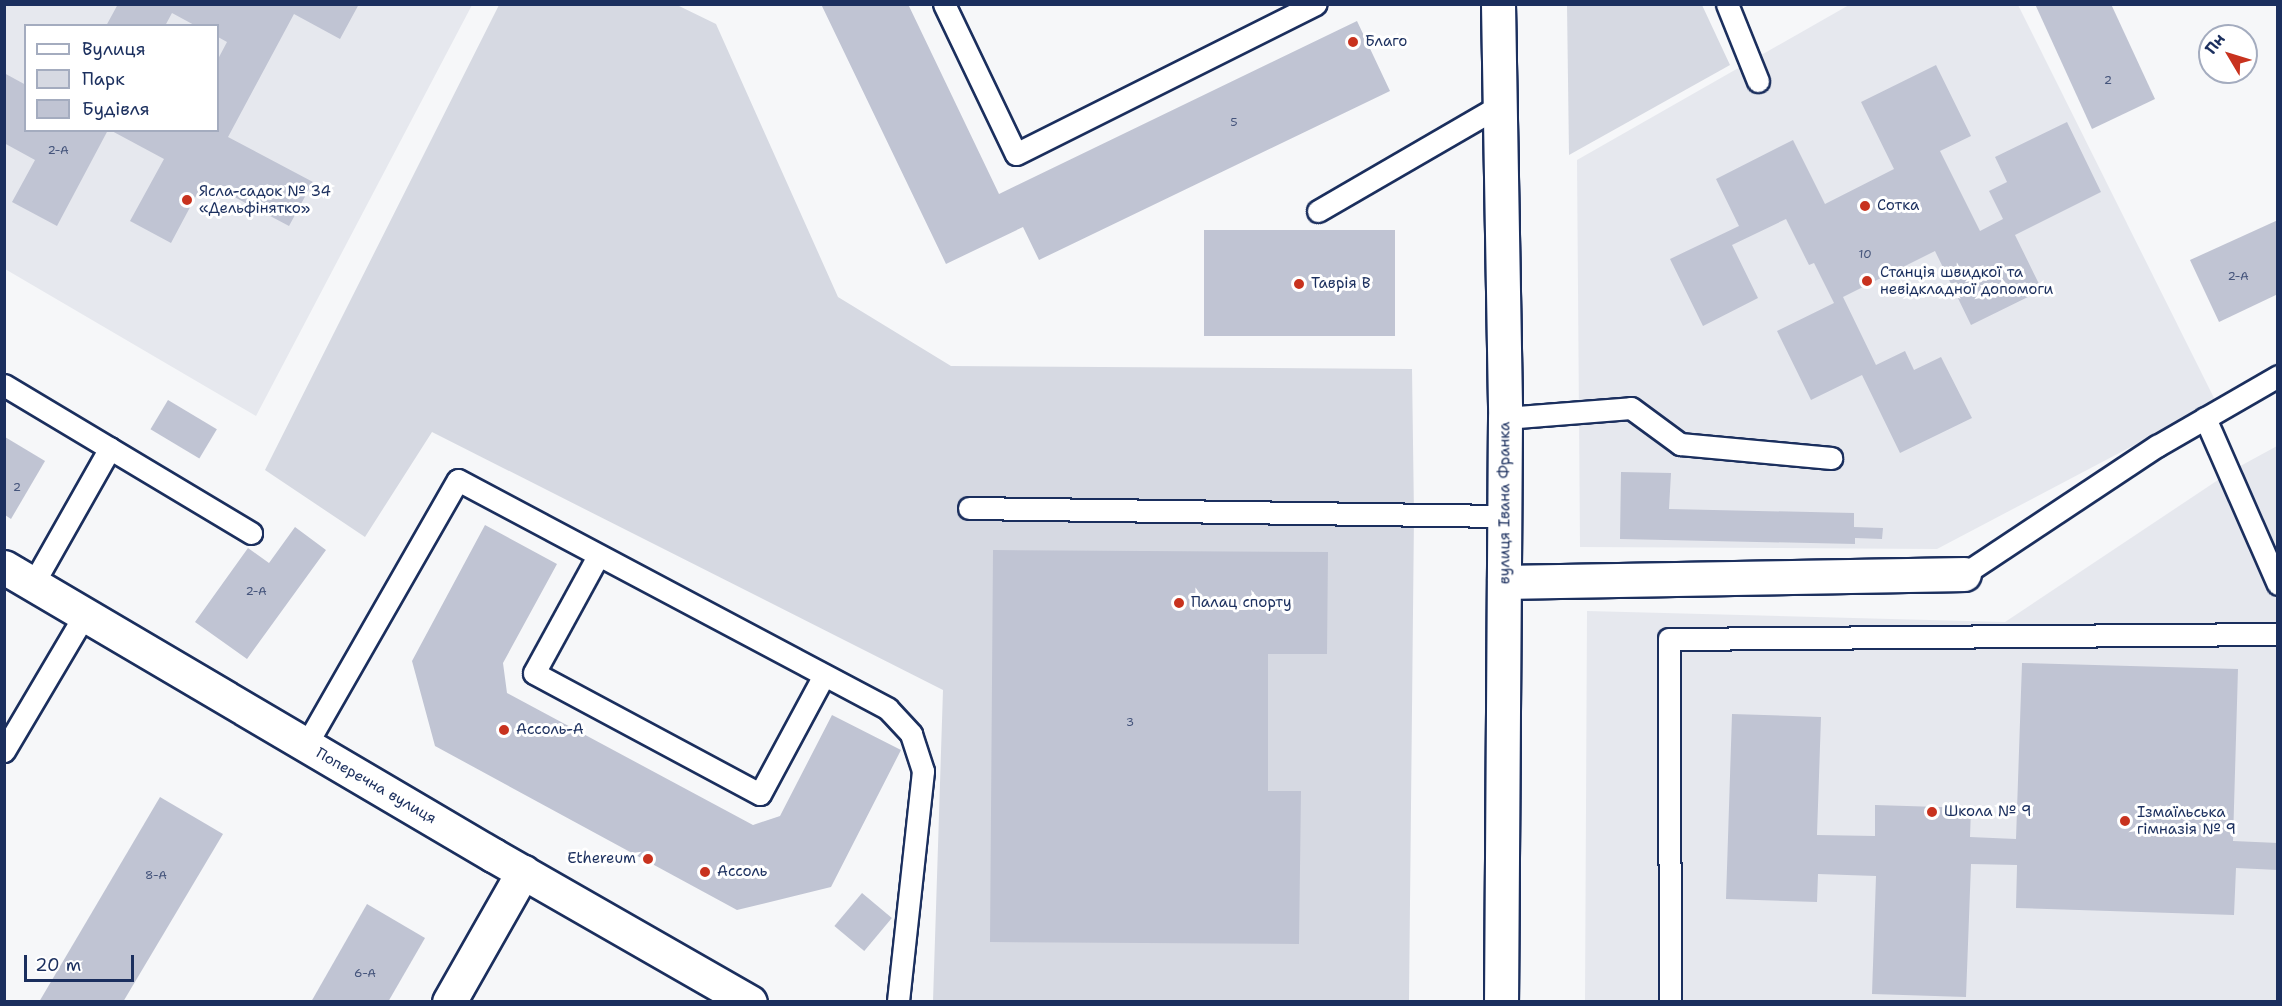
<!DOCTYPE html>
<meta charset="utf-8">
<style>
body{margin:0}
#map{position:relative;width:2282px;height:1006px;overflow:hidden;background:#f6f7f9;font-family:"Shantell Sans",sans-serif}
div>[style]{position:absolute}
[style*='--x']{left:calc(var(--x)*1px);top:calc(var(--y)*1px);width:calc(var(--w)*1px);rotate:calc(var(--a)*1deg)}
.built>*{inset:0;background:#e6e8ee}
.green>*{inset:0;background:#d6d9e2}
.building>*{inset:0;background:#c0c4d3;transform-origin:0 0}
.roads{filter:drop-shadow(2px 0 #1b2f5e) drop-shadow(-2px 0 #1b2f5e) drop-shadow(0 2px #1b2f5e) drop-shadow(0 -2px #1b2f5e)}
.service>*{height:21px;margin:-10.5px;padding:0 10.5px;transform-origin:10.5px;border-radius:10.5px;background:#fff}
.pedestrian>*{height:33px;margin:-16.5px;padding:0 16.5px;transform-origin:16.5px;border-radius:16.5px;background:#fff}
.minor>*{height:33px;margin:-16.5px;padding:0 16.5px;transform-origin:16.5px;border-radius:16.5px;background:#fff}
.tertiary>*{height:33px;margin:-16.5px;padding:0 16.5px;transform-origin:16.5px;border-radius:16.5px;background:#fff}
.dots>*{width:16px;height:16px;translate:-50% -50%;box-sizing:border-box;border:3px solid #fff;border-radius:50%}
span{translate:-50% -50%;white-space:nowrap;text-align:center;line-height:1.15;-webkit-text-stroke:6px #fff;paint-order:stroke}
.number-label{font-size:12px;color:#44547b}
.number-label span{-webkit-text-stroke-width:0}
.poi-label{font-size:15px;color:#1b2f5e}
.left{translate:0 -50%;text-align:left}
.right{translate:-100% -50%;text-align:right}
.street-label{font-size:15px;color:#1b2f5e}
.frame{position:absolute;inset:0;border:6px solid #1b2f5e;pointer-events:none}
.legend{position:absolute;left:24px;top:24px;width:195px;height:108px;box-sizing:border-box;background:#fff;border:2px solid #a4acbf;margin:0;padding:8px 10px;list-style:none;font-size:18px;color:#1b2f5e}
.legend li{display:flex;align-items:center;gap:12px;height:30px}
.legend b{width:30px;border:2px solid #a4acbf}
.north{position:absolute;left:2198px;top:24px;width:60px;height:60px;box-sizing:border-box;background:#fff;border:2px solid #a4acbf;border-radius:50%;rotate:308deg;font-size:16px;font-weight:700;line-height:24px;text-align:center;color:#1b2f5e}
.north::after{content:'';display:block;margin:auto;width:21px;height:27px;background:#c8321e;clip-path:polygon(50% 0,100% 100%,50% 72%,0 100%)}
.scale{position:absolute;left:24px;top:955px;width:110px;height:27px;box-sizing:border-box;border:3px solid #1b2f5e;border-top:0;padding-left:8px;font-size:18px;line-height:21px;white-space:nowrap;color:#1b2f5e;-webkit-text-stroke:4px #fff;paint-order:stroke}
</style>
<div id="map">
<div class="built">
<div style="clip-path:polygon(evenodd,5px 5px,472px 5px,256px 416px,5px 269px,5px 5px,26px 26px,218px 26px,218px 130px,26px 130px,26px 26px)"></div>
<div style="clip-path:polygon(1849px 5px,2018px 5px,2216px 402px,1937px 549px,1580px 547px,1577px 160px)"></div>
<div style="clip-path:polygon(2277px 446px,2277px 1001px,1585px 1002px,1587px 611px,2005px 622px,2233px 470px)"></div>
</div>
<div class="green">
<div style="clip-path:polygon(499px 5px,677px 5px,716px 24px,838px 297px,951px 366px,1412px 369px,1414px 515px,1409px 1001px,933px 1001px,943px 690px,432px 432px,365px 537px,265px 470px)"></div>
<div style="clip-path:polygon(1567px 5px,1702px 5px,1730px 65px,1569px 155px)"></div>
</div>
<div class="building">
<div style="clip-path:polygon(118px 4px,359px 4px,340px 39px,294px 14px,228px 137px,313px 182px,289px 226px,204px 181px,171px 243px,130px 221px,164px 159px,110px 130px,218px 130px,218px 59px,227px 42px,218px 37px,218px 26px,196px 26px,172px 13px,165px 26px,106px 26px)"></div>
<div style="clip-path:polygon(821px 4px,908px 4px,999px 194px,1357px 21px,1390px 91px,1039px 260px,1023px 227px,946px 264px)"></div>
<div style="clip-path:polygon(2035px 4px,2111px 4px,2155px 99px,2092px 129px)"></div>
<div style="clip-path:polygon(1936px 65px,1971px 136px,1940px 151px,1980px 231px,2003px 219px,1989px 191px,2007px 182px,1995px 157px,2067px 122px,2101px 192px,2015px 235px,2042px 290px,1971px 325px,1935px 251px,1843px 297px,1876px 365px,1905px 351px,1914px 370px,1941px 357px,1972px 418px,1900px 453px,1862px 375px,1811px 400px,1777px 331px,1834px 303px,1814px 263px,1809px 265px,1786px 219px,1732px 245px,1758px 298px,1703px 326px,1670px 259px,1739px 226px,1716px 179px,1793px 140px,1825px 204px,1894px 169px,1861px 102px)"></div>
<div style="clip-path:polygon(4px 73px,26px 85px,26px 130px,108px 130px,57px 226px,12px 202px,35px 160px,4px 143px)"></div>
<div style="clip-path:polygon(2278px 220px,2278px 294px,2219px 322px,2190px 260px)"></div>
<div style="left:1395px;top:230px;width:106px;height:191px;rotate:90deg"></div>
<div style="left:168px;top:400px;width:57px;height:34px;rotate:31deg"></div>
<div style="clip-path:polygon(5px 437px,45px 461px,11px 519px,5px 515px)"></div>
<div style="clip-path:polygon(1621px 472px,1671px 473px,1669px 509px,1854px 513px,1854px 527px,1883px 528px,1882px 539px,1855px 538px,1855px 544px,1620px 539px)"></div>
<div style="clip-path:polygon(485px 525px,557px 564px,503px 663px,507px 693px,753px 825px,780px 816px,832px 715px,901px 750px,831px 887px,737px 910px,435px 746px,412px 661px)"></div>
<div style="clip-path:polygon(295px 527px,326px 550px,247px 659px,195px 622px,248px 548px,269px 563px)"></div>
<div style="clip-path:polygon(993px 550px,1328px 552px,1327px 654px,1268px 654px,1268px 791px,1301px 791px,1299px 944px,990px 942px)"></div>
<div style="clip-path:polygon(2022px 663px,2238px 669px,2233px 841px,2278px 843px,2278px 870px,2236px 868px,2234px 915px,2016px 908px,2017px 865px,1971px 864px,1966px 997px,1872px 994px,1876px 876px,1818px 874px,1817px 902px,1726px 899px,1732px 714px,1821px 717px,1817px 835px,1875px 836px,1875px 805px,1971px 808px,1970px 837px,2016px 839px)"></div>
<div style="clip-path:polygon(160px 797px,223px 834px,123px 1002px,39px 1002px)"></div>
<div style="left:862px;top:893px;width:39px;height:43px;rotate:40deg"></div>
<div style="clip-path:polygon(367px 904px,425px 938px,388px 1002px,311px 1002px)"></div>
</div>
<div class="roads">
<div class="service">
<div style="--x:944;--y:4;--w:166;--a:64.4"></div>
<div style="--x:1016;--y:154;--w:335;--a:-26.6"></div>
<div style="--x:1727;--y:4;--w:83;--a:68.1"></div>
<div style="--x:1318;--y:211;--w:209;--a:-30.1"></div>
<div style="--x:4;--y:385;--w:288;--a:30.9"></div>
<div style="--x:1505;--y:418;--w:126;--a:-4.5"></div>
<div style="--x:1631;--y:408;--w:61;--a:36.3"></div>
<div style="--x:1680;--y:444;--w:152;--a:5.3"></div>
<div style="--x:2205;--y:418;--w:181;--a:66.3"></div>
<div style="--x:969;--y:508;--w:535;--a:0.86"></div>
<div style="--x:598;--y:556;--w:133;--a:118.7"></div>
<div style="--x:534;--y:673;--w:256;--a:28.2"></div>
<div style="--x:760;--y:794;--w:135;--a:-61.7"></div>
<div style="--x:1964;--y:574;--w:232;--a:-33.6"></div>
<div style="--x:2157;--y:446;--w:140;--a:-30"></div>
<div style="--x:33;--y:584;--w:156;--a:-60.5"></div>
<div style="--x:306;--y:745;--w:305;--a:-60.2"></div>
<div style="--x:458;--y:480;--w:487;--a:28"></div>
<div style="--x:888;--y:709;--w:34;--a:47"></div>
<div style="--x:911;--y:734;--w:39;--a:72"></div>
<div style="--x:923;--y:771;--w:232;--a:96.2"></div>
<div style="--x:4;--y:751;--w:159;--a:-59.4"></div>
<div style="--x:1670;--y:1002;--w:363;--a:-90.2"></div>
<div style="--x:1669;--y:639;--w:609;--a:-0.47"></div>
</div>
<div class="pedestrian">
<div style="--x:1504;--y:582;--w:460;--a:-1"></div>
</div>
<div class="minor">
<div style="--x:4;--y:567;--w:568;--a:30.5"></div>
<div style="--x:493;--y:855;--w:296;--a:29.8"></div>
<div style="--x:449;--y:1002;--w:150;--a:-60.4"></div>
</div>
<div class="tertiary">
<div style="--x:1498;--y:4;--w:414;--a:89"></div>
<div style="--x:1505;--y:418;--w:584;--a:90.39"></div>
</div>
</div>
<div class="dots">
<div style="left:1353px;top:42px;background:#c8321e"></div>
<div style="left:187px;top:200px;background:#c8321e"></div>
<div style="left:1865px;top:206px;background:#c8321e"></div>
<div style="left:1867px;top:281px;background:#c8321e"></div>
<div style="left:1299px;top:284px;background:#c8321e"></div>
<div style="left:1179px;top:603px;background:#c8321e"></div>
<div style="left:504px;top:730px;background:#c8321e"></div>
<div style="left:1932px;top:812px;background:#c8321e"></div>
<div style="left:2125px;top:821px;background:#c8321e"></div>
<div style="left:648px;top:859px;background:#c8321e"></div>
<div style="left:705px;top:872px;background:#c8321e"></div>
</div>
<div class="number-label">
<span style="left:2108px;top:81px">2</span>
<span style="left:1234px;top:123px">5</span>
<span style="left:58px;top:151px">2-А</span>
<span style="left:1865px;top:255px">10</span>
<span style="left:2238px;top:277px">2-А</span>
<span style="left:17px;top:488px">2</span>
<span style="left:256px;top:592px">2-А</span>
<span style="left:1130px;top:723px">3</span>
<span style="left:156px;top:876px">8-А</span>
<span style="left:365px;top:974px">6-А</span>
</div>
<div class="poi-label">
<span class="left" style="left:1365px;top:42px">Благо</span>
<span class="left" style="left:199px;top:200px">Ясла-садок № 34<br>«Дельфінятко»</span>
<span class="left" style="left:1877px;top:206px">Сотка</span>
<span class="left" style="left:1880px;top:281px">Станція швидкої та<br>невідкладної допомоги</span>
<span class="left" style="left:1311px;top:284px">Таврія В</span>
<span class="left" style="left:1191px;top:603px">Палац спорту</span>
<span class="left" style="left:516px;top:730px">Ассоль-А</span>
<span class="left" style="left:1944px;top:812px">Школа № 9</span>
<span class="left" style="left:2137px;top:821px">Ізмаїльська<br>гімназія № 9</span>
<span class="right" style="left:636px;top:859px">Ethereum</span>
<span class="left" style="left:717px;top:872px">Ассоль</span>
</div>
<div class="street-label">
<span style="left:1505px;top:503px;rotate:-90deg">вулиця Івана Франка</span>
<span style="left:376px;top:786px;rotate:30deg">Поперечна вулиця</span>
</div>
<div class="frame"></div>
<ul class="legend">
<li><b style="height:8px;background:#fff"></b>Вулиця</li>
<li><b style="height:16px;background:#d6d9e2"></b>Парк</li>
<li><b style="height:16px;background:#c0c4d3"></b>Будівля</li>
</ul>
<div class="north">Пн</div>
<div class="scale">20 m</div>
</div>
